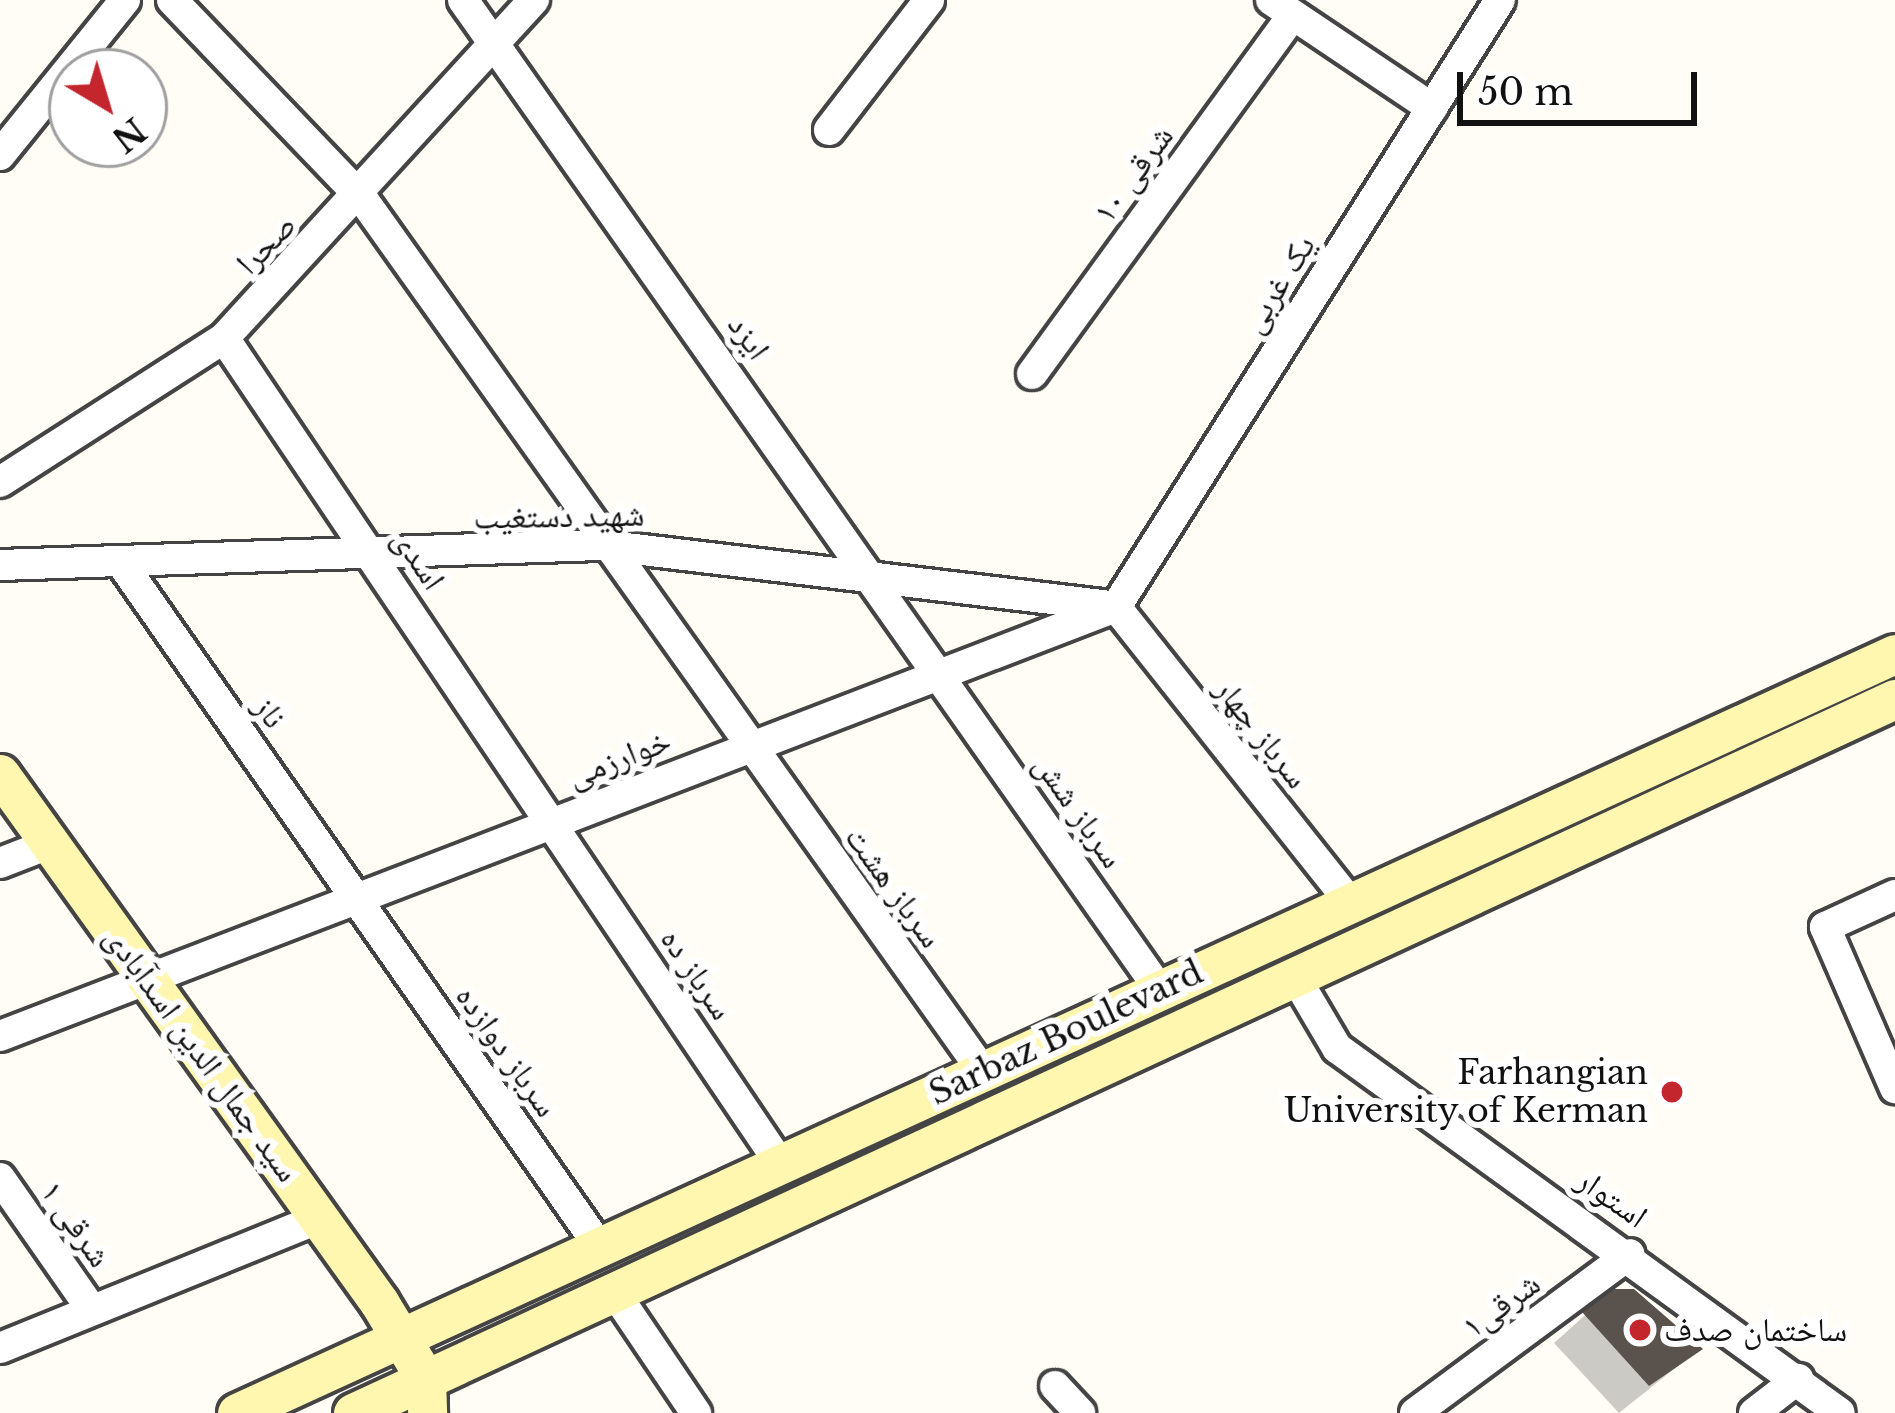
<!DOCTYPE html>
<meta charset="utf-8">
<style>
body{margin:0}
#map{position:relative;width:1895px;height:1413px;overflow:hidden;background:#fffdf5;font-family:"Libre Baskerville","Noto Naskh Arabic",serif}
div>[style]{position:absolute}
[style*='--x']{left:calc(var(--x)*1px);top:calc(var(--y)*1px);width:calc(var(--w)*1px);rotate:calc(var(--a)*1deg)}
.shadow>*{inset:0;background:#0003}
.building>*{inset:0;background:#5a524d}
.roads{filter:drop-shadow(3px 0 #444) drop-shadow(-3px 0 #444) drop-shadow(0 3px #444) drop-shadow(0 -3px #444)}
.street>*{height:30px;margin:-15px;padding:0 15px;transform-origin:15px;border-radius:15px;background:#fff}
.secondary>*{height:39px;margin:-19.5px;padding:0 19.5px;transform-origin:19.5px;border-radius:19.5px;background:#fff6b0}
.dots>*{width:33px;height:33px;translate:-50% -50%;box-sizing:border-box;border:6px solid #fff;border-radius:50%}
span{translate:-50% -50%;white-space:nowrap;text-align:center;line-height:1.15;-webkit-text-stroke:12px #fff;paint-order:stroke}
.street-label{font-size:33px;color:#111}
.poi-label{font-size:33px;color:#111}
.right{translate:-100% -50%;text-align:right}
.left{translate:0 -50%;text-align:left}
.north{position:absolute;left:48px;top:48px;width:120px;height:120px;box-sizing:border-box;background:#fff;border:3px solid #a0a0a0;border-radius:50%;rotate:142deg;font-size:33px;font-weight:700;line-height:48px;text-align:center;color:#111}
.north::after{content:'';display:block;margin:auto;width:42px;height:54px;background:#c4262e;clip-path:polygon(50% 0,100% 100%,50% 72%,0 100%)}
.scale{position:absolute;left:1457px;top:72px;width:240px;height:54px;box-sizing:border-box;border:6px solid #111;border-top:0;padding-left:15px;font-size:36px;line-height:42px;white-space:nowrap;color:#111;-webkit-text-stroke:9px #fff;paint-order:stroke}
</style>
<div id="map">
<div class="shadow">
<div style="clip-path:polygon(1611px 1292px,1699px 1349px,1619px 1413px,1554px 1343px)"></div>
</div>
<div class="building">
<div style="clip-path:polygon(1610px 1289px,1634px 1289px,1703px 1349px,1649px 1386px,1582px 1312px)"></div>
</div>
<div class="roads">
<div class="street">
<div style="--x:172;--y:0;--w:274;--a:46.2"></div>
<div style="--x:362;--y:198;--w:1070;--a:54.59"></div>
<div style="--x:463;--y:0;--w:1209;--a:54.86"></div>
<div style="--x:1271;--y:0;--w:194;--a:33.9"></div>
<div style="--x:829;--y:130;--w:164;--a:-52.4"></div>
<div style="--x:0;--y:155;--w:199;--a:-51.1"></div>
<div style="--x:224;--y:338;--w:997;--a:56.04"></div>
<div style="--x:1032;--y:374;--w:442;--a:-54"></div>
<div style="--x:0;--y:482;--w:266;--a:-32.7"></div>
<div style="--x:224;--y:338;--w:459;--a:-47.5"></div>
<div style="--x:0;--y:565;--w:601;--a:-1.91"></div>
<div style="--x:601;--y:545;--w:513;--a:6.83"></div>
<div style="--x:125;--y:568;--w:827;--a:55.04"></div>
<div style="--x:1116;--y:607;--w:718;--a:-57.68"></div>
<div style="--x:1116;--y:607;--w:379;--a:51.6"></div>
<div style="--x:0;--y:863;--w:53;--a:-21.2"></div>
<div style="--x:1895;--y:895;--w:77;--a:155.4"></div>
<div style="--x:1825;--y:927;--w:176;--a:66.5"></div>
<div style="--x:1294;--y:975;--w:85;--a:59.5"></div>
<div style="--x:1337;--y:1048;--w:621;--a:35.97"></div>
<div style="--x:0;--y:1036;--w:1196;--a:-21.03"></div>
<div style="--x:0;--y:1178;--w:161;--a:55.1"></div>
<div style="--x:615;--y:1293;--w:145;--a:56"></div>
<div style="--x:0;--y:1348;--w:345;--a:-22.1"></div>
<div style="--x:1055;--y:1386;--w:37;--a:47"></div>
<div style="--x:1415;--y:1413;--w:267;--a:-36.5"></div>
<div style="--x:1754;--y:1413;--w:56;--a:-37.7"></div>
</div>
<div class="secondary">
<div style="--x:0;--y:774;--w:650;--a:54.33"></div>
<div style="--x:379;--y:1302;--w:91;--a:58.9"></div>
<div style="--x:426;--y:1380;--w:33;--a:88"></div>
<div style="--x:237;--y:1413;--w:1823;--a:-24.6"></div>
<div style="--x:353;--y:1413;--w:1699;--a:-24.85"></div>
</div>
</div>
<div class="dots">
<div style="left:1672px;top:1092px;background:#c4262e"></div>
<div style="left:1640px;top:1330px;background:#c4262e"></div>
</div>
<div class="street-label">
<span style="left:1133px;top:174px;rotate:-54deg">شرقی ۱۰</span>
<span style="left:266px;top:244px;rotate:-46deg">صحرا</span>
<span style="left:1278px;top:284px;rotate:-58deg">یک غربی</span>
<span style="left:749px;top:337px;rotate:55deg">ایزد</span>
<span style="left:559px;top:516px;rotate:-1deg">شهید دستغیب</span>
<span style="left:419px;top:559px;rotate:56deg">اسدی</span>
<span style="left:270px;top:712px;rotate:55deg">ناز</span>
<span style="left:1262px;top:733px;rotate:52deg">سرباز چهار</span>
<span style="left:619px;top:758px;rotate:-21deg">خوارزمی</span>
<span style="left:1079px;top:811px;rotate:55deg">سرباز شش</span>
<span style="left:894px;top:887px;rotate:54deg">سرباز هشت</span>
<span style="left:697px;top:974px;rotate:56deg">سرباز ده</span>
<span style="left:1066px;top:1033px;rotate:-25deg">Sarbaz Boulevard</span>
<span style="left:507px;top:1051px;rotate:55deg">سرباز دوازده</span>
<span style="left:202px;top:1054px;rotate:54deg">سید جمال الدین اسدآبادی</span>
<span style="left:1612px;top:1198px;rotate:35deg">استوار</span>
<span style="left:76px;top:1224px;rotate:55deg">شرقی ۱</span>
<span style="left:1501px;top:1305px;rotate:-36deg">شرقی۱</span>
</div>
<div class="poi-label">
<span class="right" style="left:1648px;top:1092px">Farhangian<br>University of Kerman</span>
<span class="left" style="left:1664px;top:1330px">ساختمان صدف</span>
</div>
<div class="north">N</div>
<div class="scale">50 m</div>
</div>
